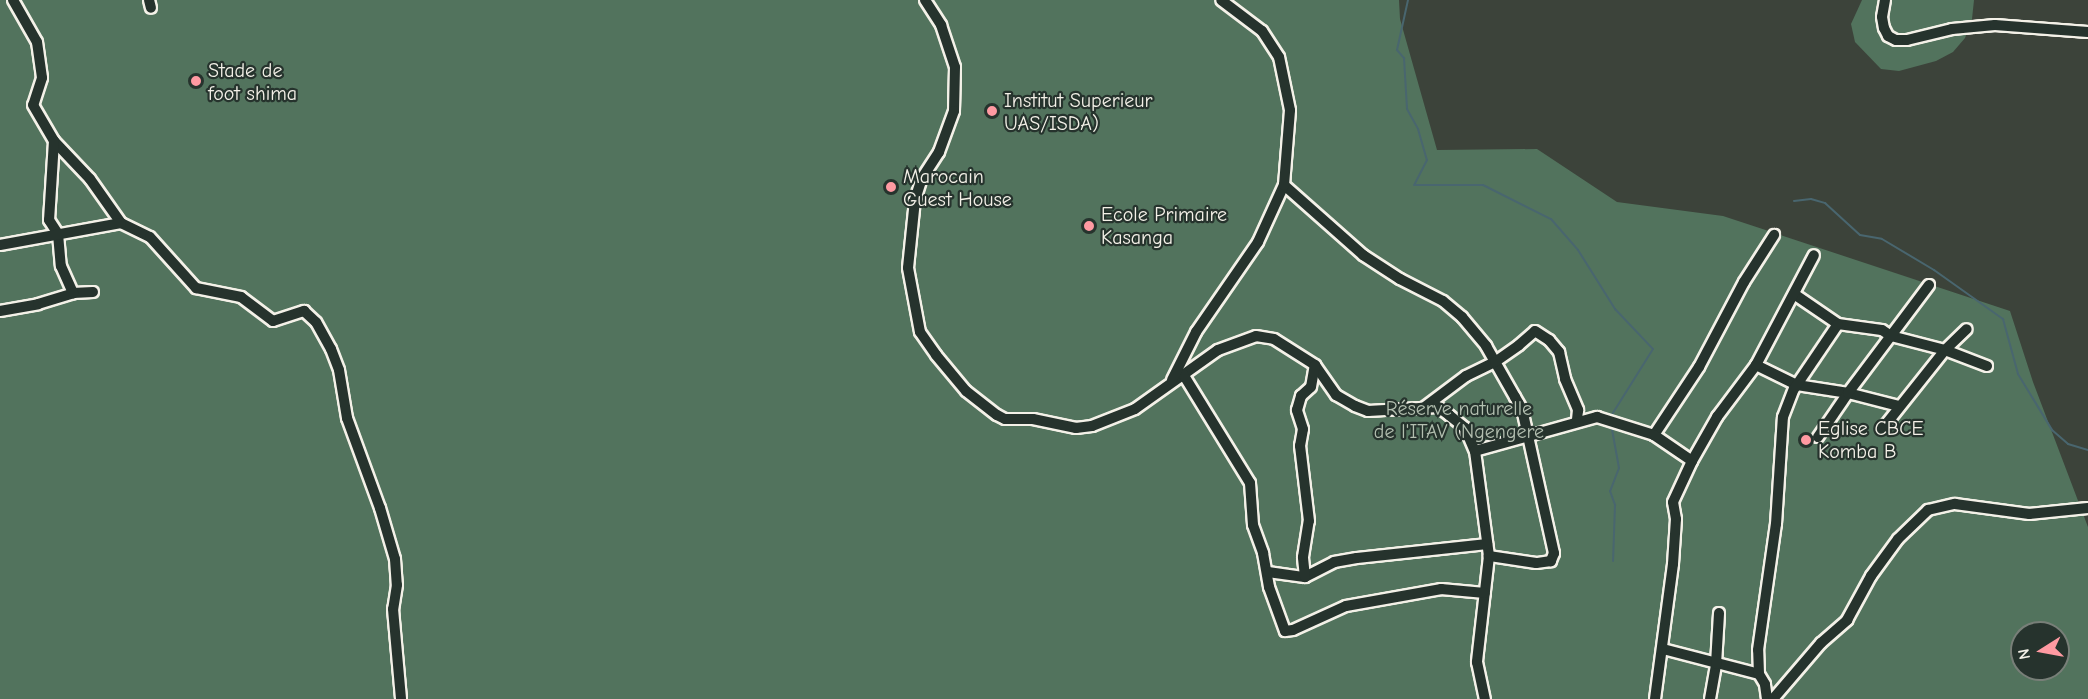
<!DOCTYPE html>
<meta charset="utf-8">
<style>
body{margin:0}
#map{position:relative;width:2088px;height:699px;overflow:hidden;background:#3c433a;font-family:"Comic Neue",sans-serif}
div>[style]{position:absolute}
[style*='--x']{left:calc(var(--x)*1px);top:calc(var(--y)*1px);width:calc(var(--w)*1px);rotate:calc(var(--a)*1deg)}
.green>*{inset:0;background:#52735d}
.stream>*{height:2px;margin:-1px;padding:0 1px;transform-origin:1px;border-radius:1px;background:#49666f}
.roads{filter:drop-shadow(2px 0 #f4f1e8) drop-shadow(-2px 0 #f4f1e8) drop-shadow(0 2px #f4f1e8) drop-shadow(0 -2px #f4f1e8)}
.minor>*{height:10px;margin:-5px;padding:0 5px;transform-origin:5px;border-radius:5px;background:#26332d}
.dots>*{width:16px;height:16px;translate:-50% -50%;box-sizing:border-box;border:3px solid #26332d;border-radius:50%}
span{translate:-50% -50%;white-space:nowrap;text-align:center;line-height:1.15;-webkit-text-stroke:4.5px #26332d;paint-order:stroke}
.poi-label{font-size:20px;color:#f4f1e8}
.left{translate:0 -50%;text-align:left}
.park-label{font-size:20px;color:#b3bfb0}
.north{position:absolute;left:2010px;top:621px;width:60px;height:60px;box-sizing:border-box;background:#26332d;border:2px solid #787f78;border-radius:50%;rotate:259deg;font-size:16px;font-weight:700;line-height:24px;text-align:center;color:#f4f1e8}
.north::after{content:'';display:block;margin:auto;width:21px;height:27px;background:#ff9aa2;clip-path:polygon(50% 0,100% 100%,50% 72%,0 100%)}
</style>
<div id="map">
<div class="green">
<div style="clip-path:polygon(evenodd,0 0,1399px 0,1400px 19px,1437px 150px,1537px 149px,1617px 202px,1723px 216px,2010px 311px,2033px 382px,2088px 527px,2088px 699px,0 699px,0 0,2022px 633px,2058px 633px,2058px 669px,2022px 669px,2022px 633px)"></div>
<div style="clip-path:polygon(1862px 0,1974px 0,1972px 19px,1965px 38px,1953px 52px,1936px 61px,1899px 71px,1881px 69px,1855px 42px,1851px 24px)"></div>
</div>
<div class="stream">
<div style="--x:1408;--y:0;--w:51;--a:102.4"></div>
<div style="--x:1397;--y:50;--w:11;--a:49"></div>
<div style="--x:1404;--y:58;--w:51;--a:86.6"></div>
<div style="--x:1407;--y:109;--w:23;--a:61"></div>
<div style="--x:1418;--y:129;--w:32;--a:74"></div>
<div style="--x:1427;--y:160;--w:27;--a:117"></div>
<div style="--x:1414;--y:185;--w:69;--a:0"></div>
<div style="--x:1483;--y:185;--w:76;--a:26.6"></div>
<div style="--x:1551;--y:219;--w:41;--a:48.9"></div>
<div style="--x:1578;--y:250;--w:70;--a:57.9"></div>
<div style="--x:1615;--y:309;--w:55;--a:46.5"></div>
<div style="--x:1653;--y:349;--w:79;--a:122.1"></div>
<div style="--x:1794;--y:201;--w:17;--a:-7"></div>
<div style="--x:1811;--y:199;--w:15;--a:16"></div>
<div style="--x:1825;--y:203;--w:47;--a:42.4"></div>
<div style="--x:1860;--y:235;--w:22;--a:10"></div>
<div style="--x:1882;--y:239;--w:61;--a:30.8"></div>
<div style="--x:1934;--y:270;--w:85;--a:35.4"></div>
<div style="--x:2003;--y:319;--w:57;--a:74.7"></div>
<div style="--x:2018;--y:374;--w:66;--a:58.7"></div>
<div style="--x:2052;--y:430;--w:21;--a:41"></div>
<div style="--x:2068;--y:444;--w:21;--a:17"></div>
<div style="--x:1611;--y:424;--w:45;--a:79.7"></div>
<div style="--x:1619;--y:468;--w:25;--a:111"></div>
<div style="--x:1610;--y:491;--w:15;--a:70"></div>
<div style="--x:1615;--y:505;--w:56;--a:92"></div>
</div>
<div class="roads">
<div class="minor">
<div style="--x:13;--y:0;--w:48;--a:60.3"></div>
<div style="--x:37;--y:42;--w:36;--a:82"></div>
<div style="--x:42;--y:78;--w:28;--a:108"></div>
<div style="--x:33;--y:105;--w:42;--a:59.7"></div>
<div style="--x:54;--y:141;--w:52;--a:46.5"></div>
<div style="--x:90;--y:179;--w:54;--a:54.8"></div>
<div style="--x:121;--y:223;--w:32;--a:26"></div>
<div style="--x:150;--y:237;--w:69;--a:48"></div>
<div style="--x:196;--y:288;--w:46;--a:11.3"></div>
<div style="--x:241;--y:297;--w:40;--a:37"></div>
<div style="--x:273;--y:321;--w:33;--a:-18"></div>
<div style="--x:304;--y:311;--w:16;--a:43"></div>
<div style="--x:316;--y:322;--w:31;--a:61"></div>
<div style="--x:331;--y:349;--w:22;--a:69"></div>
<div style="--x:339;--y:370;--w:49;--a:80.5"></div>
<div style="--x:347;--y:418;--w:96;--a:69.9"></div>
<div style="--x:380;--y:508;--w:53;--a:73.6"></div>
<div style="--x:395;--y:559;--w:26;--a:86"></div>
<div style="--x:397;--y:585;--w:24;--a:99"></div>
<div style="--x:393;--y:609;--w:90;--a:84.9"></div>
<div style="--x:149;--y:0;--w:8;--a:76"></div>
<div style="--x:925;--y:0;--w:30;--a:57"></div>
<div style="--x:941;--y:25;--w:44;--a:71.6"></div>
<div style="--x:955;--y:67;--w:44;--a:91.3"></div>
<div style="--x:954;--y:111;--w:44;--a:110.1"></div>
<div style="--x:939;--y:152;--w:31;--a:123"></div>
<div style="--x:922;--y:178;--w:23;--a:108"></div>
<div style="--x:915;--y:200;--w:68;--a:95.9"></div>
<div style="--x:908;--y:268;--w:65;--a:79.4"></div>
<div style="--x:920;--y:332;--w:28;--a:55"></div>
<div style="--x:936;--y:355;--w:47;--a:50.2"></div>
<div style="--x:966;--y:391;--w:39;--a:38"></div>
<div style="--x:997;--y:415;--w:9;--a:27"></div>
<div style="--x:1005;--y:419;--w:28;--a:0"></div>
<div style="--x:1033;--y:419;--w:44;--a:11.8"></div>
<div style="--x:1076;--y:428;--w:16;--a:-7"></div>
<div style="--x:1092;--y:426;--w:46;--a:-21.6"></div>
<div style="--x:1135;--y:409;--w:102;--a:-35.4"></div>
<div style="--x:1218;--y:350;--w:40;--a:-20.2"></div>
<div style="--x:1256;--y:336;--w:18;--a:9"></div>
<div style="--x:1274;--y:339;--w:49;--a:32.4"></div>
<div style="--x:1315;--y:365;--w:37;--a:55"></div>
<div style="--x:1336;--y:395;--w:22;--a:30"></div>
<div style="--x:1355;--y:406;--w:14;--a:21"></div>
<div style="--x:1368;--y:411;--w:70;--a:-3.3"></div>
<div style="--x:1438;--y:407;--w:14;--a:36"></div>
<div style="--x:1449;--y:415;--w:21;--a:39"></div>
<div style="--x:1465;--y:428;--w:25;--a:67"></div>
<div style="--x:1475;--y:451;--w:106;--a:82.4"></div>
<div style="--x:1489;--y:556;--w:107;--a:96.5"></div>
<div style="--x:1477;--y:662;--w:38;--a:78"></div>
<div style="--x:1885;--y:0;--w:17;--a:100"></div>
<div style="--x:1882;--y:17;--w:11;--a:80"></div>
<div style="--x:1884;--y:28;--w:9;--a:63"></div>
<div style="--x:1888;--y:36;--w:9;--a:27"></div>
<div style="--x:1896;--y:40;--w:11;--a:0"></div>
<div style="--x:1907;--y:40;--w:46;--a:-13.7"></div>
<div style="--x:1952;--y:29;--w:43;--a:-5.3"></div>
<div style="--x:1995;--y:25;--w:93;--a:4.3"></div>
<div style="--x:54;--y:141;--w:79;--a:93.6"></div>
<div style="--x:49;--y:220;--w:17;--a:57"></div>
<div style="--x:58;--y:234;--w:32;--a:85"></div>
<div style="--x:61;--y:266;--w:30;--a:66"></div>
<div style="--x:73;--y:293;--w:20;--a:-3"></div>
<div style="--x:1284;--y:185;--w:106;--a:41.5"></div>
<div style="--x:1363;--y:255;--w:44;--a:33"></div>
<div style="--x:1400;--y:279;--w:48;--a:27.1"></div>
<div style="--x:1443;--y:301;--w:25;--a:40"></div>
<div style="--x:1462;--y:317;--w:38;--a:50"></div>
<div style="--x:1486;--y:346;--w:59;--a:60.4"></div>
<div style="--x:1515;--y:397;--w:14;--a:60"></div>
<div style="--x:1522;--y:409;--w:148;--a:77.5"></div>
<div style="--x:1554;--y:553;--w:9;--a:111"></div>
<div style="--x:1551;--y:561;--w:15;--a:172"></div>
<div style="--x:1536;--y:563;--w:48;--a:-171.5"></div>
<div style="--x:0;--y:245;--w:123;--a:-10.3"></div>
<div style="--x:1794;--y:294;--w:53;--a:34.3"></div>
<div style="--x:1838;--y:324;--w:44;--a:7.8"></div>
<div style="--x:1882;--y:330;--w:11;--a:34"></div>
<div style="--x:1891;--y:336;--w:56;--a:14.5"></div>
<div style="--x:1945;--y:350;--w:45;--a:20.9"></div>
<div style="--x:0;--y:311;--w:39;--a:-10"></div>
<div style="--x:38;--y:304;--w:37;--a:-17"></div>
<div style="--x:1756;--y:365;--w:46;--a:26"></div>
<div style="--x:1797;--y:385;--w:52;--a:8.9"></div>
<div style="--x:1848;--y:393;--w:53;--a:14.3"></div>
<div style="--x:1183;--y:374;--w:128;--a:58.4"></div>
<div style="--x:1250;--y:483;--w:42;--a:85.9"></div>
<div style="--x:1253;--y:525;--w:30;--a:70"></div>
<div style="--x:1263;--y:553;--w:35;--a:80"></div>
<div style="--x:1269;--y:587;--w:47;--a:70"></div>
<div style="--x:1285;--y:631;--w:8;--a:-7"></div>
<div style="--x:1293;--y:630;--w:58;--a:-24.4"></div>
<div style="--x:1346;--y:606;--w:97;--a:-10.1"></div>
<div style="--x:1441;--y:589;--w:44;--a:5.2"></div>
<div style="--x:1172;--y:380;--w:54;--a:-63.4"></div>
<div style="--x:1196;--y:332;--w:109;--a:-55.4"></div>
<div style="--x:1258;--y:242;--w:63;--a:-65.5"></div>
<div style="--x:1284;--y:185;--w:75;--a:-85.4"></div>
<div style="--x:1290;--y:110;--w:54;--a:-101.7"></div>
<div style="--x:1279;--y:57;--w:31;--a:-123"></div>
<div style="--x:1262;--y:31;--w:51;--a:-142.9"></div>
<div style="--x:1422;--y:409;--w:55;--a:-36.9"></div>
<div style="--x:1466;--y:376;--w:32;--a:-26"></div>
<div style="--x:1495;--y:362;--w:29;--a:-35"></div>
<div style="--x:1519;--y:345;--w:21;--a:-41"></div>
<div style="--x:1535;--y:331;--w:17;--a:33"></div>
<div style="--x:1549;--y:340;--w:16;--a:50"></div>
<div style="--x:1559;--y:352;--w:28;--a:77"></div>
<div style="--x:1565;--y:379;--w:34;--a:67"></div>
<div style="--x:1578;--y:410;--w:10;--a:96"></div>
<div style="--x:1883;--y:428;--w:100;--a:-51.5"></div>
<div style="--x:1945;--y:350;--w:30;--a:-44"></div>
<div style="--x:1654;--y:435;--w:82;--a:-56.5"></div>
<div style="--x:1699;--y:367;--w:96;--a:-62.1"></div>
<div style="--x:1744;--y:282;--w:56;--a:-57.4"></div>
<div style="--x:1818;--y:437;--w:53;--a:-55.7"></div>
<div style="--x:1848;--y:393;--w:135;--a:-53.1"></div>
<div style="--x:1475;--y:451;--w:127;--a:-15.6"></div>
<div style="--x:1597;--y:417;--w:60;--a:17.5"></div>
<div style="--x:1654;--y:435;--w:46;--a:34.4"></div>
<div style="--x:1268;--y:572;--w:37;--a:8"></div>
<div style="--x:1305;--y:577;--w:33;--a:-27"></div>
<div style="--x:1334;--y:562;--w:23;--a:-10"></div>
<div style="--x:1357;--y:558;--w:131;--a:-6.1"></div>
<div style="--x:1305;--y:577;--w:20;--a:-96"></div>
<div style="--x:1303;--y:557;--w:36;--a:-81"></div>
<div style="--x:1309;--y:521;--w:76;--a:-96.8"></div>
<div style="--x:1300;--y:446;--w:17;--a:-80"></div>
<div style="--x:1303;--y:429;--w:20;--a:-108"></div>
<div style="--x:1297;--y:410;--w:15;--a:-74"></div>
<div style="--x:1301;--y:396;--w:13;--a:-42"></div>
<div style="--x:1311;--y:387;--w:22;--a:-80"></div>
<div style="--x:1663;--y:649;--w:99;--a:14.6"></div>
<div style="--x:1655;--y:699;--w:136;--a:-82.4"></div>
<div style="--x:1673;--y:564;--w:45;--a:-86.2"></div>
<div style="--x:1676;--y:519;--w:17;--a:-100"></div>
<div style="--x:1673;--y:502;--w:45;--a:-65.1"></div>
<div style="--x:1692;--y:461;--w:51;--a:-60.4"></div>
<div style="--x:1717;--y:417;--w:65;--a:-53.1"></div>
<div style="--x:1756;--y:365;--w:124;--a:-62.2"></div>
<div style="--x:1710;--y:699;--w:36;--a:-80"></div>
<div style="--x:1716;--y:664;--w:51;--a:-86.6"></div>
<div style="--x:1767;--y:699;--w:15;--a:-98"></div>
<div style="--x:1765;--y:684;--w:12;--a:-121"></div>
<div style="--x:1759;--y:674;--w:24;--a:-92"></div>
<div style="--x:1758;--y:650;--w:127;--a:-81.9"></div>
<div style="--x:1776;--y:524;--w:107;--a:-86.3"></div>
<div style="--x:1783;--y:417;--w:30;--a:-69"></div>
<div style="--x:1794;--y:389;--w:78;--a:-55.9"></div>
<div style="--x:1773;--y:699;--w:74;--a:-49.4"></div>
<div style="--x:1821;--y:643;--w:35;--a:-41"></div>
<div style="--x:1847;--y:620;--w:50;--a:-61.4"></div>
<div style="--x:1871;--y:576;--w:46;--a:-53.9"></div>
<div style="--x:1898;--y:539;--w:42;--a:-44"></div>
<div style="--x:1928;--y:510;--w:28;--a:-13"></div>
<div style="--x:1955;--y:504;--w:75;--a:7.7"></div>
<div style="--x:2029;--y:514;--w:59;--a:-5.8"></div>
</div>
</div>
<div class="dots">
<div style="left:196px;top:81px;background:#ff9aa2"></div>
<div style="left:992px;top:111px;background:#ff9aa2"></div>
<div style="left:891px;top:187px;background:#ff9aa2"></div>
<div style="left:1089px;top:226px;background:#ff9aa2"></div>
<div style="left:1806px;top:440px;background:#ff9aa2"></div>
</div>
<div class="poi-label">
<span class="left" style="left:208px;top:82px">Stade de<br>foot shima</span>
<span class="left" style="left:1004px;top:112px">Institut Superieur<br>UAS/ISDA)</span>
<span class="left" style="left:903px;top:188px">Marocain<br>Guest House</span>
<span class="left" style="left:1101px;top:226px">Ecole Primaire<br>Kasanga</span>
<span class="left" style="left:1818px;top:440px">Eglise CBCE<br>Komba B</span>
</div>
<div class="park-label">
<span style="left:1459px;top:420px">Réserve naturelle<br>de l'ITAV (Ngengere</span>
</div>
<div class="north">N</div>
</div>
